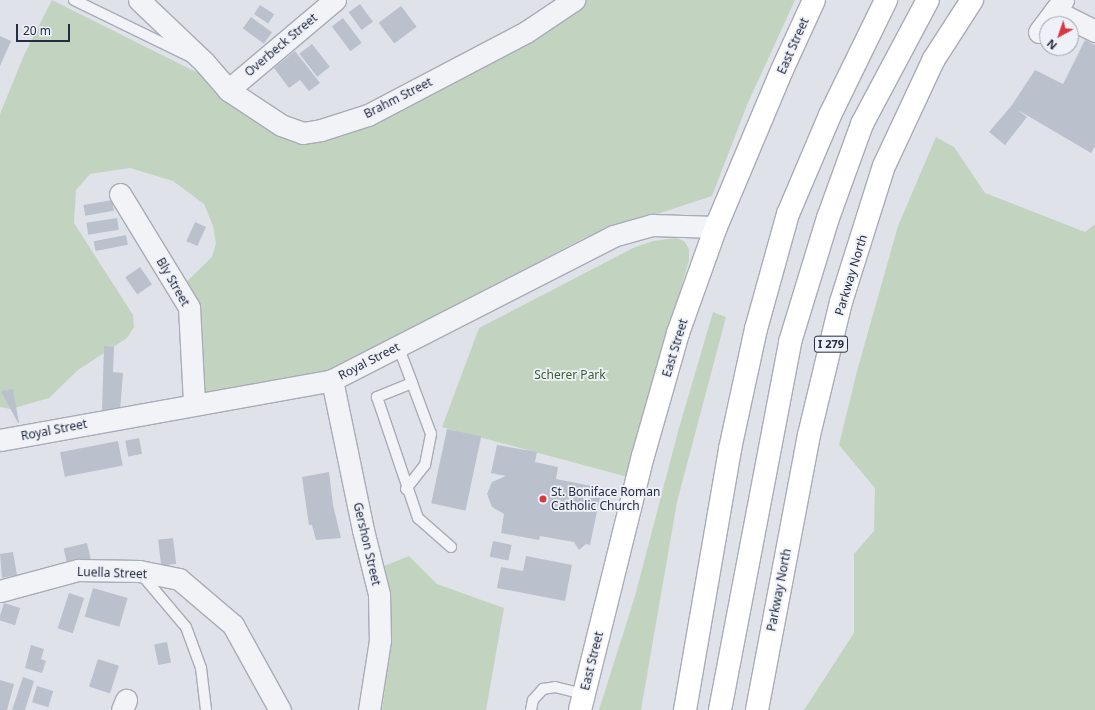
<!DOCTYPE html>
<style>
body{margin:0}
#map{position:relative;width:1095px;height:710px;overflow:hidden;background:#dfe2e9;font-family:"Noto Sans",sans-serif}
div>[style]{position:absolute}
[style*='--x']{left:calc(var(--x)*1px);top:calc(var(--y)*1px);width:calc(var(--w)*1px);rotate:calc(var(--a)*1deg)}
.green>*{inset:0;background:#c2d4bf}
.building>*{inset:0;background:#bbc0cd;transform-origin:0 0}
.roads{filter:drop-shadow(1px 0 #a8acb7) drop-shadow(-1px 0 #a8acb7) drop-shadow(0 1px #a8acb7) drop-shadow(0 -1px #a8acb7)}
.lane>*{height:10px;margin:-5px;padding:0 5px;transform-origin:5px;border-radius:5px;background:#f2f3f7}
.street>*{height:21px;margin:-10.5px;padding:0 10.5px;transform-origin:10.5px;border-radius:10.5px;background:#f2f3f7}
.secondary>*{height:22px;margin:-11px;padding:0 11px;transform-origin:11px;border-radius:11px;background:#fff}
.highway>*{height:22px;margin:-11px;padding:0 11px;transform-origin:11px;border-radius:11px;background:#fff}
.dots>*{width:11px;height:11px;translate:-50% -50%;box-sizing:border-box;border:2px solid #eef1f7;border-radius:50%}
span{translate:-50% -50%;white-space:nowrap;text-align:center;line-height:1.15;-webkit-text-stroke:3.5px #eef1f7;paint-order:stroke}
.shield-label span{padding:1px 3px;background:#eef1f7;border:1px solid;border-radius:3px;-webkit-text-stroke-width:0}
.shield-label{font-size:11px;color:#262d42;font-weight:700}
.street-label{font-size:12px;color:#262d42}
.park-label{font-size:12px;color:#365f32}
.poi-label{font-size:12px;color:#262d42}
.left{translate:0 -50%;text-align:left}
.north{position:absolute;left:1039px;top:16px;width:40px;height:40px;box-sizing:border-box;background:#eef1f7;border:1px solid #9ea3af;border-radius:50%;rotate:220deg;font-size:11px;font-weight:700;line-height:16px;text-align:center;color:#262d42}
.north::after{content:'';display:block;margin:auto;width:14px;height:18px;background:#da3840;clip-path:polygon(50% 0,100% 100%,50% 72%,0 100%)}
.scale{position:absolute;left:16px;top:24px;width:54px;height:18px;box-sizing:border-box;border:2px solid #262d42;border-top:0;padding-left:5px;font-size:12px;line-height:14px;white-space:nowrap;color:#262d42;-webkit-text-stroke:3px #eef1f7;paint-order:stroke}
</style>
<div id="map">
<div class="green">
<div style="clip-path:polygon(52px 0,200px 74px,232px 106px,290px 134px,320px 141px,363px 127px,577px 8px,585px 0,795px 0,747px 105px,712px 196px,584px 238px,332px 370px,202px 393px,184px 284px,212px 257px,216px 243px,213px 226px,204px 204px,173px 181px,130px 168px,90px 174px,76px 190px,74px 223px,133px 315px,134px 327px,127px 338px,78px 370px,49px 398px,11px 409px,0 407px,0 114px,24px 55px)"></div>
<div style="clip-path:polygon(936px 137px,954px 147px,985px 193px,1085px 232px,1095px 224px,1095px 710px,804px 710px,854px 633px,854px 554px,874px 531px,875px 488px,839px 445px,857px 371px,898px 226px)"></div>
<div style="clip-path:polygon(676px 238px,684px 241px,689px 249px,689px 260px,628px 477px,442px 427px,479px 328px,633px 248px,653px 241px)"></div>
<div style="clip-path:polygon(713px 312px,726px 317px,677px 502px,641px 710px,599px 710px,635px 596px,679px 428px)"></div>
<div style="clip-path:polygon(409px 556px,437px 584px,504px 608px,486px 710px,382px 710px,392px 639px,390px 589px,384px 566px)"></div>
</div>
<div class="building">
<div style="left:360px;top:4px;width:22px;height:14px;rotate:54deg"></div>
<div style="left:260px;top:5px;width:17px;height:11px;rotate:33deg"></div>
<div style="left:401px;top:6px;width:26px;height:28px;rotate:53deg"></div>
<div style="left:251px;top:17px;width:26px;height:14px;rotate:36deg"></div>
<div style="left:343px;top:18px;width:31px;height:14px;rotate:53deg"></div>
<div style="clip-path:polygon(0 36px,11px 41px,0 66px)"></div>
<div style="clip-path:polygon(1085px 40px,1095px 45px,1095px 146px,1091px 153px,1018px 110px,1027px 117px,1005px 145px,989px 132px,1012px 105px,1035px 70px,1063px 84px)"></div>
<div style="left:312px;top:44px;width:29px;height:16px;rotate:52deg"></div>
<div style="clip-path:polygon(295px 51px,320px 83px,309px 91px,300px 80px,289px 88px,274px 68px)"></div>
<div style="left:112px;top:200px;width:11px;height:29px;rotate:80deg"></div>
<div style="left:117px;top:218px;width:12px;height:31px;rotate:81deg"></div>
<div style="left:195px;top:222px;width:12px;height:21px;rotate:24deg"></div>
<div style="left:126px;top:235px;width:10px;height:33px;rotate:79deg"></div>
<div style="left:140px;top:267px;width:21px;height:18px;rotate:55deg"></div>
<div style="clip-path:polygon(104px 346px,114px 347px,113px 372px,123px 373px,120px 411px,102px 411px)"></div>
<div style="clip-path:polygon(13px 389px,19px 423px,18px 423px,1px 391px)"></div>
<div style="left:447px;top:429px;width:35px;height:76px;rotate:12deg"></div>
<div style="left:139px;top:438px;width:16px;height:14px;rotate:79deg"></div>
<div style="left:118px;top:441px;width:25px;height:59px;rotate:79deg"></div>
<div style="clip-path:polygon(497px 445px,537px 452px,535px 462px,558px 467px,556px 479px,602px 488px,590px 545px,586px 544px,579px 550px,574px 542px,540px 536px,539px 540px,501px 533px,504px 514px,492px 507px,487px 494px,492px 482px,506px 476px,491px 473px)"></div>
<div style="clip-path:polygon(329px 472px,333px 505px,341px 538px,316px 540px,312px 525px,309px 525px,302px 477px)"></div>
<div style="left:173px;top:538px;width:26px;height:15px;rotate:83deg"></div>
<div style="left:493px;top:541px;width:19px;height:16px;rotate:12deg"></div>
<div style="left:87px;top:543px;width:17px;height:24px;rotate:77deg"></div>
<div style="clip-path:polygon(13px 552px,17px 575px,2px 578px,0 554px)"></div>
<div style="clip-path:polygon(526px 556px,572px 565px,565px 601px,497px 588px,501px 567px,523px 571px)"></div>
<div style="left:93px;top:588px;width:36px;height:30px;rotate:16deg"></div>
<div style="left:69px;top:593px;width:16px;height:37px;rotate:18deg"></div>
<div style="left:4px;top:603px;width:17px;height:18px;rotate:17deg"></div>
<div style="left:167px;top:642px;width:21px;height:13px;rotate:79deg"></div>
<div style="clip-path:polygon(31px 645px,44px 649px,41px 659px,46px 661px,42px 673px,25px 668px)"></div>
<div style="left:98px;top:659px;width:22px;height:29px;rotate:18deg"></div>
<div style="clip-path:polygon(23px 677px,34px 681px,25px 710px,12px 710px)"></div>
<div style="clip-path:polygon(0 680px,14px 684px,7px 710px,0 710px)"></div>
<div style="left:37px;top:686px;width:17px;height:17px;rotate:17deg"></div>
</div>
<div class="roads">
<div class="lane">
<div style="--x:74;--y:0;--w:132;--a:26"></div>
<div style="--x:398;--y:346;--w:40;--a:69"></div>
<div style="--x:412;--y:383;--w:38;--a:158"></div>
<div style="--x:377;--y:397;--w:128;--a:71.3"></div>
<div style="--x:418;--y:518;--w:44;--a:41.3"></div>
<div style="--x:406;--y:489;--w:31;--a:-52"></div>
<div style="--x:425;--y:465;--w:32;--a:-79"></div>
<div style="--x:431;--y:434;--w:54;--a:-110.4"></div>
<div style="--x:142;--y:575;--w:68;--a:49.8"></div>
<div style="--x:186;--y:627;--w:44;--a:69.9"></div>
<div style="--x:201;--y:668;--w:42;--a:83.2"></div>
<div style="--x:531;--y:710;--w:10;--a:-79"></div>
<div style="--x:533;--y:700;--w:15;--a:-48"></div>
<div style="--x:543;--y:689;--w:12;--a:-9"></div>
<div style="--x:555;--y:687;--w:30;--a:14"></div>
</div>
<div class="street">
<div style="--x:139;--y:0;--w:90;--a:43.6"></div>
<div style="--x:204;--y:62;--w:37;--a:49"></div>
<div style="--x:228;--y:90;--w:64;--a:33.4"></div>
<div style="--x:281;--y:125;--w:23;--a:20"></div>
<div style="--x:303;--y:133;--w:18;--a:-9"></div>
<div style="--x:321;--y:130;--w:49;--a:-17.7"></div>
<div style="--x:368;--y:115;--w:178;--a:-27.7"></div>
<div style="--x:526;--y:32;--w:58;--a:-33.7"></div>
<div style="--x:1055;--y:11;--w:45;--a:26.6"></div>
<div style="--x:1039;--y:32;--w:40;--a:-53"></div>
<div style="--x:228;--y:90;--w:140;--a:-40.1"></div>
<div style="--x:120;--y:194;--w:132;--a:58.6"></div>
<div style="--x:189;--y:307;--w:96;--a:87"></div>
<div style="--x:332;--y:380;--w:153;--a:78.3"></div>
<div style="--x:363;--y:530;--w:66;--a:76"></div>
<div style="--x:379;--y:594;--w:46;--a:88.8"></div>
<div style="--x:380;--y:640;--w:71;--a:98.9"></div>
<div style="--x:0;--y:440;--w:337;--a:-10.2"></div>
<div style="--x:332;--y:380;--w:316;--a:-27.1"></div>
<div style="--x:613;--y:236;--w:41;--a:-15.8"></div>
<div style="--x:652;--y:225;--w:64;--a:1.8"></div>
<div style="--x:0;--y:591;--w:81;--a:-15.1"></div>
<div style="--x:78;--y:570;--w:61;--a:0.9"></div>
<div style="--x:139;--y:571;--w:41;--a:11.3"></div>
<div style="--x:179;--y:579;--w:71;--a:40.4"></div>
<div style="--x:233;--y:625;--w:97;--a:61.1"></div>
<div style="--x:122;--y:710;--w:11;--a:-68"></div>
</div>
<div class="secondary">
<div style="--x:580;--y:710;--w:262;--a:-76.1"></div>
<div style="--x:643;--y:456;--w:128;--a:-74.1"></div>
<div style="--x:678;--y:333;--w:113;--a:-70.3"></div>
<div style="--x:716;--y:227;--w:170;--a:-67.2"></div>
<div style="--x:782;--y:70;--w:77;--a:-65.4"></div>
</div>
<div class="highway">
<div style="--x:685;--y:710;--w:265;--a:-80.2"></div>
<div style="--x:730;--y:449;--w:123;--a:-77.8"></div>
<div style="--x:756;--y:329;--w:119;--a:-74.5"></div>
<div style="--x:788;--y:214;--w:108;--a:-67"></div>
<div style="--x:830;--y:115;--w:128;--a:-64"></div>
<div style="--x:720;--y:710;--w:375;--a:-79.2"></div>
<div style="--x:790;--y:342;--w:130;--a:-73"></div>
<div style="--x:828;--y:218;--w:100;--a:-70.1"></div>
<div style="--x:862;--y:124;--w:140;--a:-62"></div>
<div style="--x:757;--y:710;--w:280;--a:-79.3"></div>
<div style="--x:809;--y:435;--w:137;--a:-76.5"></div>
<div style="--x:841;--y:302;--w:143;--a:-72.5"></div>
<div style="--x:884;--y:166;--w:118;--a:-65"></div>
<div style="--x:934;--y:59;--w:70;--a:-57.2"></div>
</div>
</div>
<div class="dots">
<div style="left:543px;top:499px;background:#da3840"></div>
</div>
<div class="shield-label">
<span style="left:831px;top:344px">I 279</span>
</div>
<div class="street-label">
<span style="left:281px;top:45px;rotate:-40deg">Overbeck Street</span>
<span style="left:793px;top:46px;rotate:-66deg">East Street</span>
<span style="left:398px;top:98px;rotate:-27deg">Brahm Street</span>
<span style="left:851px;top:275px;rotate:-73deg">Parkway North</span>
<span style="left:173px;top:282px;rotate:60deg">Bly Street</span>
<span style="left:675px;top:348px;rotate:-73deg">East Street</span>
<span style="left:369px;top:361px;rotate:-27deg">Royal Street</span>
<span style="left:54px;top:430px;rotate:-11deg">Royal Street</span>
<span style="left:367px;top:544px;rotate:77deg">Gershon Street</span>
<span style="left:112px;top:573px;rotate:2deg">Luella Street</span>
<span style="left:779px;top:590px;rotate:-79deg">Parkway North</span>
<span style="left:592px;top:661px;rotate:-76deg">East Street</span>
</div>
<div class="park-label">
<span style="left:570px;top:375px">Scherer Park</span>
</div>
<div class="poi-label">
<span class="left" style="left:551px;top:499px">St. Boniface Roman<br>Catholic Church</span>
</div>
<div class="north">N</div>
<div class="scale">20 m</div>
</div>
